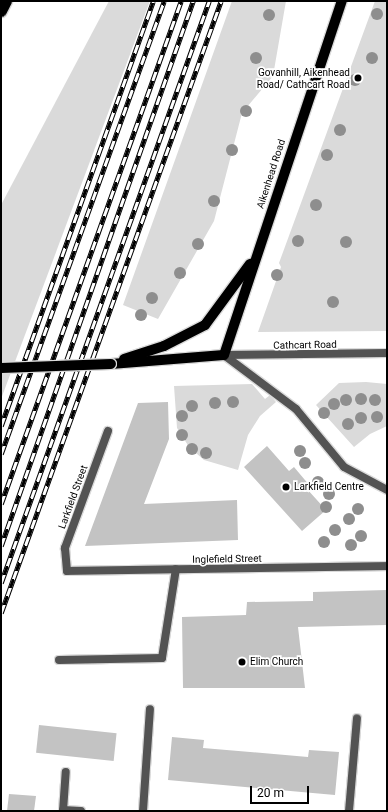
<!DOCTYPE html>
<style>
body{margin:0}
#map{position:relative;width:388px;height:812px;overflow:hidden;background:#fff;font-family:Roboto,sans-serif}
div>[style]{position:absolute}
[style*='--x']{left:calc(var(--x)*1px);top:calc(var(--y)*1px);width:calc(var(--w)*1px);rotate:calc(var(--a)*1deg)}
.green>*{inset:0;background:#dadada}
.building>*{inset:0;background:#c3c3c3;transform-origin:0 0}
.roads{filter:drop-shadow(1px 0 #dbdbdb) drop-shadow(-1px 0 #dbdbdb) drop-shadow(0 1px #dbdbdb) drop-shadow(0 -1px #dbdbdb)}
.service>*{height:8px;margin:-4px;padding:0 4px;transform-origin:4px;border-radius:4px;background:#535353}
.pedestrian>*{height:8px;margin:-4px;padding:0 4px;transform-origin:4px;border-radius:4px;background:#535353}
.minor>*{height:8px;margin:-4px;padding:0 4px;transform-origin:4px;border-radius:4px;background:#535353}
.tertiary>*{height:8px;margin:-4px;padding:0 4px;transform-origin:4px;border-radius:4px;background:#535353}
.primary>*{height:10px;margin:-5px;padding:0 5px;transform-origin:5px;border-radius:5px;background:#000}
.motorway>*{height:12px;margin:-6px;padding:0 6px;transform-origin:6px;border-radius:6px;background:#000}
.rail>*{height:4.5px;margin-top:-2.25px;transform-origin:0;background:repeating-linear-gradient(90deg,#fff 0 9px,#000 0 18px);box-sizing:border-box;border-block:1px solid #000}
.bridges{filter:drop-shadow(1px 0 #dbdbdb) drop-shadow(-1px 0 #dbdbdb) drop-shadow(0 1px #dbdbdb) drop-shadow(0 -1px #dbdbdb)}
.primary-bridge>*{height:10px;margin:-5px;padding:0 5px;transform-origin:5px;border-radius:5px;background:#000}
.trees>*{width:12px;height:12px;margin:-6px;border-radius:50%;background:#8e8e8e}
.dots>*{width:11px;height:11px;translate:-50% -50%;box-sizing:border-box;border:2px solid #fff;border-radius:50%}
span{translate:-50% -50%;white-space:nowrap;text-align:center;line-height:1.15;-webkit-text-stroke:3.5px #fff;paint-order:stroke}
.poi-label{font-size:10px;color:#000}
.right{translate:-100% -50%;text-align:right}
.left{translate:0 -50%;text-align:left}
.street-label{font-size:10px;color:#000}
.frame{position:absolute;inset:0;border:2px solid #000;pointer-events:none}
.scale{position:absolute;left:250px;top:786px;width:59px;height:18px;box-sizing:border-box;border:2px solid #000;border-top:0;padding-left:5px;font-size:12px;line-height:14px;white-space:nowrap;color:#000;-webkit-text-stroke:3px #fff;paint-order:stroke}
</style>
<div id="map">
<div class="green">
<div style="clip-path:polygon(109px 1px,150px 1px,1px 399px,1px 205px)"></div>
<div style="clip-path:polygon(232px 1px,286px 1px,273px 76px,242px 113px,214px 221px,158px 319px,123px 305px)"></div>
<div style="clip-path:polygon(375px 1px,387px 1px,387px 331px,258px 332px,281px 267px,279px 263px)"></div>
<div style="clip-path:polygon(366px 382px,387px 384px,387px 426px,370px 434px,354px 447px,316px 405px,339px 383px)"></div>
<div style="clip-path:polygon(252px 384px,265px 399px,270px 395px,276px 402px,260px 416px,248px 435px,238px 470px,204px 460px,189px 447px,177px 428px,174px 386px)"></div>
</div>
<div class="building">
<div style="clip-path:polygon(168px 402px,169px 439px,144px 504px,237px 500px,238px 540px,85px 546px,138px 403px)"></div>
<div style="clip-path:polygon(267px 446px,289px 471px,294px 467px,310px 486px,307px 489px,326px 510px,302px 531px,244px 467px)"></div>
<div style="clip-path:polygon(387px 590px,387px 625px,298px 627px,305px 688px,183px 688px,182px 617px,246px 615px,247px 602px,313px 601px,313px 592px)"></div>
<div style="left:39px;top:725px;width:78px;height:28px;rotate:6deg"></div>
<div style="clip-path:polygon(172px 737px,204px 740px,203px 748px,308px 757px,309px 750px,339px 752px,335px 795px,168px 780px)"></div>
<div style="clip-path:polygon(9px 794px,36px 796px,34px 811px,7px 811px)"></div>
</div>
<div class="roads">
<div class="service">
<div style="--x:59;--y:660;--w:103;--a:-1.1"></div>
<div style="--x:162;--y:658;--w:90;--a:-81.1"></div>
<div style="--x:143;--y:811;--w:102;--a:-86.1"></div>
<div style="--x:349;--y:811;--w:93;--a:-85.1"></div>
</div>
<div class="pedestrian">
<div style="--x:224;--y:355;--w:90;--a:36.9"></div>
<div style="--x:296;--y:409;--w:75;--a:50.4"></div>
<div style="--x:344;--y:467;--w:49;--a:28.1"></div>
</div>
<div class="minor">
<div style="--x:108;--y:431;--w:125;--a:110.2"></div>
<div style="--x:65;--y:548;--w:23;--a:85"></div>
<div style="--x:67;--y:571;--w:320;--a:-0.9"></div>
<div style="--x:63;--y:810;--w:18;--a:3"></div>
<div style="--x:63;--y:811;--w:39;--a:-86"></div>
</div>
<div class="tertiary">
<div style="--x:224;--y:355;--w:163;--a:-0.7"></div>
</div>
<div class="primary">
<div style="--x:124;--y:359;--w:42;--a:-18"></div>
<div style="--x:164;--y:346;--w:46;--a:-27.1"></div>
<div style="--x:205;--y:325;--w:76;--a:-53.6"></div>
<div style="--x:111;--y:364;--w:113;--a:-4.6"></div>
<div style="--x:224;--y:355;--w:373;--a:-71.6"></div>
</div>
<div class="motorway">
<div style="--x:1;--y:11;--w:11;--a:-63"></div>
</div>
</div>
<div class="rail">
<div style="--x:1;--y:426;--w:451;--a:-70.3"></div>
<div style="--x:1;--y:454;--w:481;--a:-70.2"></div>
<div style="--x:1;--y:504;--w:534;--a:-70.31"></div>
<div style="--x:1;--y:546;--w:578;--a:-70.59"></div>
<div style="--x:1;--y:583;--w:618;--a:-70.33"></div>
<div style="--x:1;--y:613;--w:650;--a:-70.23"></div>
</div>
<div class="bridges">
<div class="primary-bridge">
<div style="--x:1;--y:368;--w:110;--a:-2.1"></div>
</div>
</div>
<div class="trees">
<div style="left:377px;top:14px"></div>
<div style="left:269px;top:15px"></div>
<div style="left:256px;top:58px"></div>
<div style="left:372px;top:58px"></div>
<div style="left:355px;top:80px"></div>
<div style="left:246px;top:111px"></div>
<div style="left:340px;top:130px"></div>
<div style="left:232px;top:150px"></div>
<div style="left:327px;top:155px"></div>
<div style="left:214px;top:201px"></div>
<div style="left:316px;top:205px"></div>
<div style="left:298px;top:241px"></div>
<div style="left:346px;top:242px"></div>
<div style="left:198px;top:244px"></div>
<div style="left:180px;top:273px"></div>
<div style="left:277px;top:275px"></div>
<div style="left:152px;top:298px"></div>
<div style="left:333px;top:302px"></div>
<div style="left:141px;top:315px"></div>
<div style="left:361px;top:399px"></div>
<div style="left:346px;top:400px"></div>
<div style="left:375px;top:400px"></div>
<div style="left:233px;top:402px"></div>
<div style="left:215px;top:403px"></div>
<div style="left:334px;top:404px"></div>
<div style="left:192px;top:406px"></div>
<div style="left:324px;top:413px"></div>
<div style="left:182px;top:416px"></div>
<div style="left:377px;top:417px"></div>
<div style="left:361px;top:418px"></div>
<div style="left:348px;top:424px"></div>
<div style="left:182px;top:435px"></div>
<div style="left:192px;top:449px"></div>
<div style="left:300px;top:451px"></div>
<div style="left:206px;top:453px"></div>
<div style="left:305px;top:463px"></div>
<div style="left:318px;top:482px"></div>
<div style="left:329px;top:494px"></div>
<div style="left:326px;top:507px"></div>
<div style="left:358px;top:509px"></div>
<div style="left:349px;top:519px"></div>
<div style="left:335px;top:530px"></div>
<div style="left:361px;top:536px"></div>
<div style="left:324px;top:542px"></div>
<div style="left:351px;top:545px"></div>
</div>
<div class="dots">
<div style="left:358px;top:78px;background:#000"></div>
<div style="left:286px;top:487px;background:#000"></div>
<div style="left:242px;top:662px;background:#000"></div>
</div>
<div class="poi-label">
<span class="right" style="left:350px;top:78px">Govanhill, Aikenhead<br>Road/ Cathcart Road</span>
<span class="left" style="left:294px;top:487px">Larkfield Centre</span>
<span class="left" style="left:250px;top:662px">Elim Church</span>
</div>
<div class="street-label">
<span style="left:271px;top:174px;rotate:-72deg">Aikenhead Road</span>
<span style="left:305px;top:345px;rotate:-1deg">Cathcart Road</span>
<span style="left:73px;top:497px;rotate:-70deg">Larkfield Street</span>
<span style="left:227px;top:559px;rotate:-1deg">Inglefield Street</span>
</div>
<div class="frame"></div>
<div class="scale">20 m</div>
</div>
